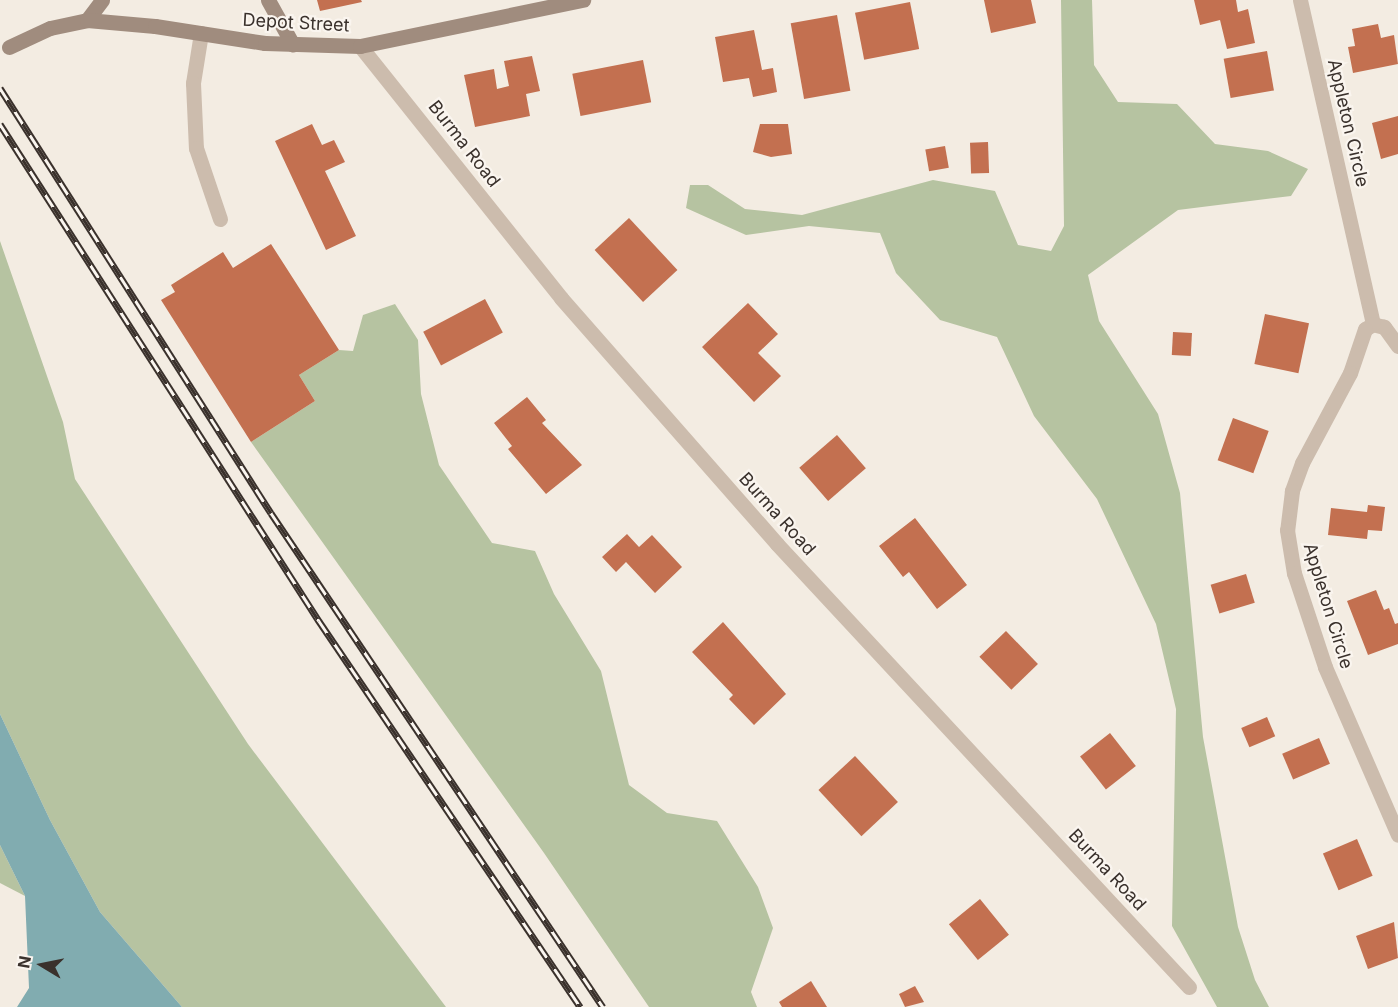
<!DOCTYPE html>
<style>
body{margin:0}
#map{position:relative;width:1398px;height:1007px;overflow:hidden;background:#f3ece2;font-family:Inter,sans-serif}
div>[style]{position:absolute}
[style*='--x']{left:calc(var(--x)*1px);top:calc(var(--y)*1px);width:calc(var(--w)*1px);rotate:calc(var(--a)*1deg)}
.green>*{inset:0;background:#b6c3a1}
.water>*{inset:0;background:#81acb0}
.building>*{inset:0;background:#c37050;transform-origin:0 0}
.lane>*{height:15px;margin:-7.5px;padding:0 7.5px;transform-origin:7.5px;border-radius:7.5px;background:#ccbcad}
.street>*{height:15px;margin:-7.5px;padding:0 7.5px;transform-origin:7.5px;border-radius:7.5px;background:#ccbcad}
.secondary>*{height:15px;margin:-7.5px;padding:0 7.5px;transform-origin:7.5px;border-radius:7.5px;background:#a08c7e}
.rail>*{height:7px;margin-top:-3.5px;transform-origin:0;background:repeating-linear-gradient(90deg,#faf5ef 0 14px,#3a312c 0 28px);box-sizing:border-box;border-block:2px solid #3a312c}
span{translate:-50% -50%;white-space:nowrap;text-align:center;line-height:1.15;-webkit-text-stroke:4.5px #faf5ef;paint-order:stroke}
.street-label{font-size:18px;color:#3a312c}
.north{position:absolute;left:12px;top:935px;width:60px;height:60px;-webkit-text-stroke:4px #faf5ef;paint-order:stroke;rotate:280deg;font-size:16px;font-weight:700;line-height:24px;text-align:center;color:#3a312c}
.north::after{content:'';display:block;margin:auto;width:21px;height:27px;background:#3a312c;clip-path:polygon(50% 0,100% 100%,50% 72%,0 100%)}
</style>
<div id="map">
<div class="green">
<div style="clip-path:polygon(1061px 0,1092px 0,1094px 65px,1118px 102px,1177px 104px,1215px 144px,1268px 151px,1308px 169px,1291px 196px,1178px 210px,1088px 275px,1099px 321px,1158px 414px,1180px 493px,1203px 737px,1238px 927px,1255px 980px,1269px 1007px,1217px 1007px,1172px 926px,1176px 709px,1156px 624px,1097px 499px,1034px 416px,997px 337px,940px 320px,896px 273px,880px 233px,809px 226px,746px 235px,686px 208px,690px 185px,708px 185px,745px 209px,802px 215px,933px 180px,995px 191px,1018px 245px,1051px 251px,1064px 226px)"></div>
<div style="clip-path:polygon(0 241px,63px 422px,75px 479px,248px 744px,446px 1007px,182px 1007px,100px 912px,50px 820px,0 714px)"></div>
<div style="clip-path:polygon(395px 304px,418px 340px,421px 394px,439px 465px,492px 543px,535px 551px,554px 594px,601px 671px,629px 785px,667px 813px,717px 821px,758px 887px,773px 928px,751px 992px,757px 1007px,649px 1007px,544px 853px,251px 442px,315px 401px,299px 375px,339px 350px,353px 351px,363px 315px)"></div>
<div style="clip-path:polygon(0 845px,25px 896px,0 883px)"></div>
</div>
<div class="water">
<div style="clip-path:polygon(0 714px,50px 820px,100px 912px,182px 1007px,17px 1007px,29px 988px,25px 896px,0 845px)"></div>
</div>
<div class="building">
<div style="clip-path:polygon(317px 0,361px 0,362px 2px,320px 11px)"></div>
<div style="clip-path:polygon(984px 0,1031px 0,1036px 23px,991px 33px)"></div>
<div style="clip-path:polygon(1194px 0,1236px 0,1238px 12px,1248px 9px,1255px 43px,1227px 49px,1220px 20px,1200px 25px)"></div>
<div style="left:910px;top:2px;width:48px;height:56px;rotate:79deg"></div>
<div style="left:837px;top:15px;width:77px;height:47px;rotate:80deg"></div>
<div style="clip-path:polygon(1378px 24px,1381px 38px,1394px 35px,1398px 64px,1353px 73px,1348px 47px,1355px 46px,1352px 29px)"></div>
<div style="clip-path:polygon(754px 30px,762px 70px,773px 68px,777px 92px,753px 97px,749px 78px,723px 82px,715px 37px)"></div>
<div style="left:1267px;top:51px;width:40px;height:44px;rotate:80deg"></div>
<div style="clip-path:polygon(532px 56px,540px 91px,526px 94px,530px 116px,475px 127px,464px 75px,494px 69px,497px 89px,509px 86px,504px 61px)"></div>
<div style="left:643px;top:60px;width:43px;height:72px;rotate:79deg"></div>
<div style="clip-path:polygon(1398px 116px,1398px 154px,1381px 159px,1372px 123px)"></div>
<div style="clip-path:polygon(312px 124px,322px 145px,334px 140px,345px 162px,325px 171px,356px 236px,326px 250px,275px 141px)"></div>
<div style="clip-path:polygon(760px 124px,788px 124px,792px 154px,771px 157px,753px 152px)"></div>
<div style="left:988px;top:142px;width:31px;height:18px;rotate:88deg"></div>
<div style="left:945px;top:146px;width:22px;height:20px;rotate:80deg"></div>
<div style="left:629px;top:218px;width:71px;height:47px;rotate:47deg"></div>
<div style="clip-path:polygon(271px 244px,339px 350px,299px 375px,315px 401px,251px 442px,161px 300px,175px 292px,171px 285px,223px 252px,233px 268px)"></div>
<div style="left:485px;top:299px;width:38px;height:70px;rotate:62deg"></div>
<div style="clip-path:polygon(748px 303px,778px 334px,758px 353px,781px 376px,754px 402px,702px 347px)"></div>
<div style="left:1265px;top:314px;width:45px;height:51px;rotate:12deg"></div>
<div style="left:1173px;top:332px;width:19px;height:23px;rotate:3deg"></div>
<div style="clip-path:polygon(527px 397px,546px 420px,542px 423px,582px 465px,546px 494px,508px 449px,512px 446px,494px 423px)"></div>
<div style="left:1233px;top:418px;width:38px;height:45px;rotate:20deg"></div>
<div style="left:837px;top:435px;width:44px;height:50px;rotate:49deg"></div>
<div style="clip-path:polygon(1368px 505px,1385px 507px,1382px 531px,1368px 530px,1367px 539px,1328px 535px,1331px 508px,1367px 512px)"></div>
<div style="clip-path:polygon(915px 518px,967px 585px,937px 609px,909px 572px,903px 577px,879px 546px)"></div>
<div style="clip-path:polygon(627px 534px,639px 547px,652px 535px,682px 567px,655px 593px,626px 562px,616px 572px,602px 557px)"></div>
<div style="left:1246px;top:574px;width:30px;height:37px;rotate:73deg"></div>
<div style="clip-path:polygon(1376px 590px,1384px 610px,1389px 608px,1395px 624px,1398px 623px,1398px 644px,1368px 655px,1347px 601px)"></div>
<div style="clip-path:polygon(723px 622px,786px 694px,754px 725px,729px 699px,733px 695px,692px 652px)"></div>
<div style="left:1006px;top:631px;width:46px;height:37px;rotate:46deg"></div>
<div style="left:1267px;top:717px;width:21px;height:28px;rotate:67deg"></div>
<div style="left:1110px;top:733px;width:42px;height:38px;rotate:52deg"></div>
<div style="left:1319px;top:738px;width:28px;height:40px;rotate:67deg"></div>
<div style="left:855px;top:756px;width:63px;height:50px;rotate:47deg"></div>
<div style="left:1357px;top:839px;width:40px;height:37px;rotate:67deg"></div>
<div style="left:980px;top:899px;width:46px;height:40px;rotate:51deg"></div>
<div style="clip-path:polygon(1394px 922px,1398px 958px,1368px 969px,1356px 936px)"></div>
<div style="clip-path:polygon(811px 981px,827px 1007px,782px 1007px,779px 1002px)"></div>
<div style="clip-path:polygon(915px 986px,924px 1002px,905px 1007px,899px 994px)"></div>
</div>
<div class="lane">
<div style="--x:201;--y:33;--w:51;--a:99.1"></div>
<div style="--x:193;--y:83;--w:65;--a:87.4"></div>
<div style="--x:196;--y:148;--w:75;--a:71.3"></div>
</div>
<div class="street">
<div style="--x:1300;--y:0;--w:332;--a:77.3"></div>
<div style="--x:360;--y:46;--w:322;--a:51.4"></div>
<div style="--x:561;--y:298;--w:327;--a:48.7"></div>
<div style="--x:777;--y:544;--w:605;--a:47.08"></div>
<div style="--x:1398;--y:346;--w:24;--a:-126"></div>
<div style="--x:1384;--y:327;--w:11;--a:-165"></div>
<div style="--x:1373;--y:324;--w:9;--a:148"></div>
<div style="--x:1365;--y:329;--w:46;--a:108.8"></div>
<div style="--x:1350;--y:373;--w:102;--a:118.1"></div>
<div style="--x:1302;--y:463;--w:30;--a:110"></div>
<div style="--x:1292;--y:491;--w:39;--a:97"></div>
<div style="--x:1287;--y:530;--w:44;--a:80.8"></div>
<div style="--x:1294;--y:573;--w:99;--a:71.7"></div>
<div style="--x:1325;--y:667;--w:183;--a:66.5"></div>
</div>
<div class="secondary">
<div style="--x:268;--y:0;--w:51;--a:60.9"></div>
<div style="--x:87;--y:20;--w:25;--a:-53"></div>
<div style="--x:9;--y:47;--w:45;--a:-24.9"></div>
<div style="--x:50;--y:28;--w:38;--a:-12"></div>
<div style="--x:87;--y:20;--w:68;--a:5"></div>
<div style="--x:155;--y:26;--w:111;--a:8.8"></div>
<div style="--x:265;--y:43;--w:95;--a:1.8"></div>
<div style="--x:360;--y:46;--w:228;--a:-11.7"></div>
</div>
<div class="rail">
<div style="--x:0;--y:88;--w:504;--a:57.48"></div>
<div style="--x:271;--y:513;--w:595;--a:56.1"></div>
<div style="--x:0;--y:124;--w:591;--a:57.31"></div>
<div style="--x:319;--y:621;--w:466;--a:55.9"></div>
</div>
<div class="street-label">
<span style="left:296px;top:23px;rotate:3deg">Depot Street</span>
<span style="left:1348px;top:123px;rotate:77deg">Appleton Circle</span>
<span style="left:464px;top:144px;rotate:52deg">Burma Road</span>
<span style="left:777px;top:514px;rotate:48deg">Burma Road</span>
<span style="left:1328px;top:606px;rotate:73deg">Appleton Circle</span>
<span style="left:1107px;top:870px;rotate:47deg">Burma Road</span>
</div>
<div class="north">N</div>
</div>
